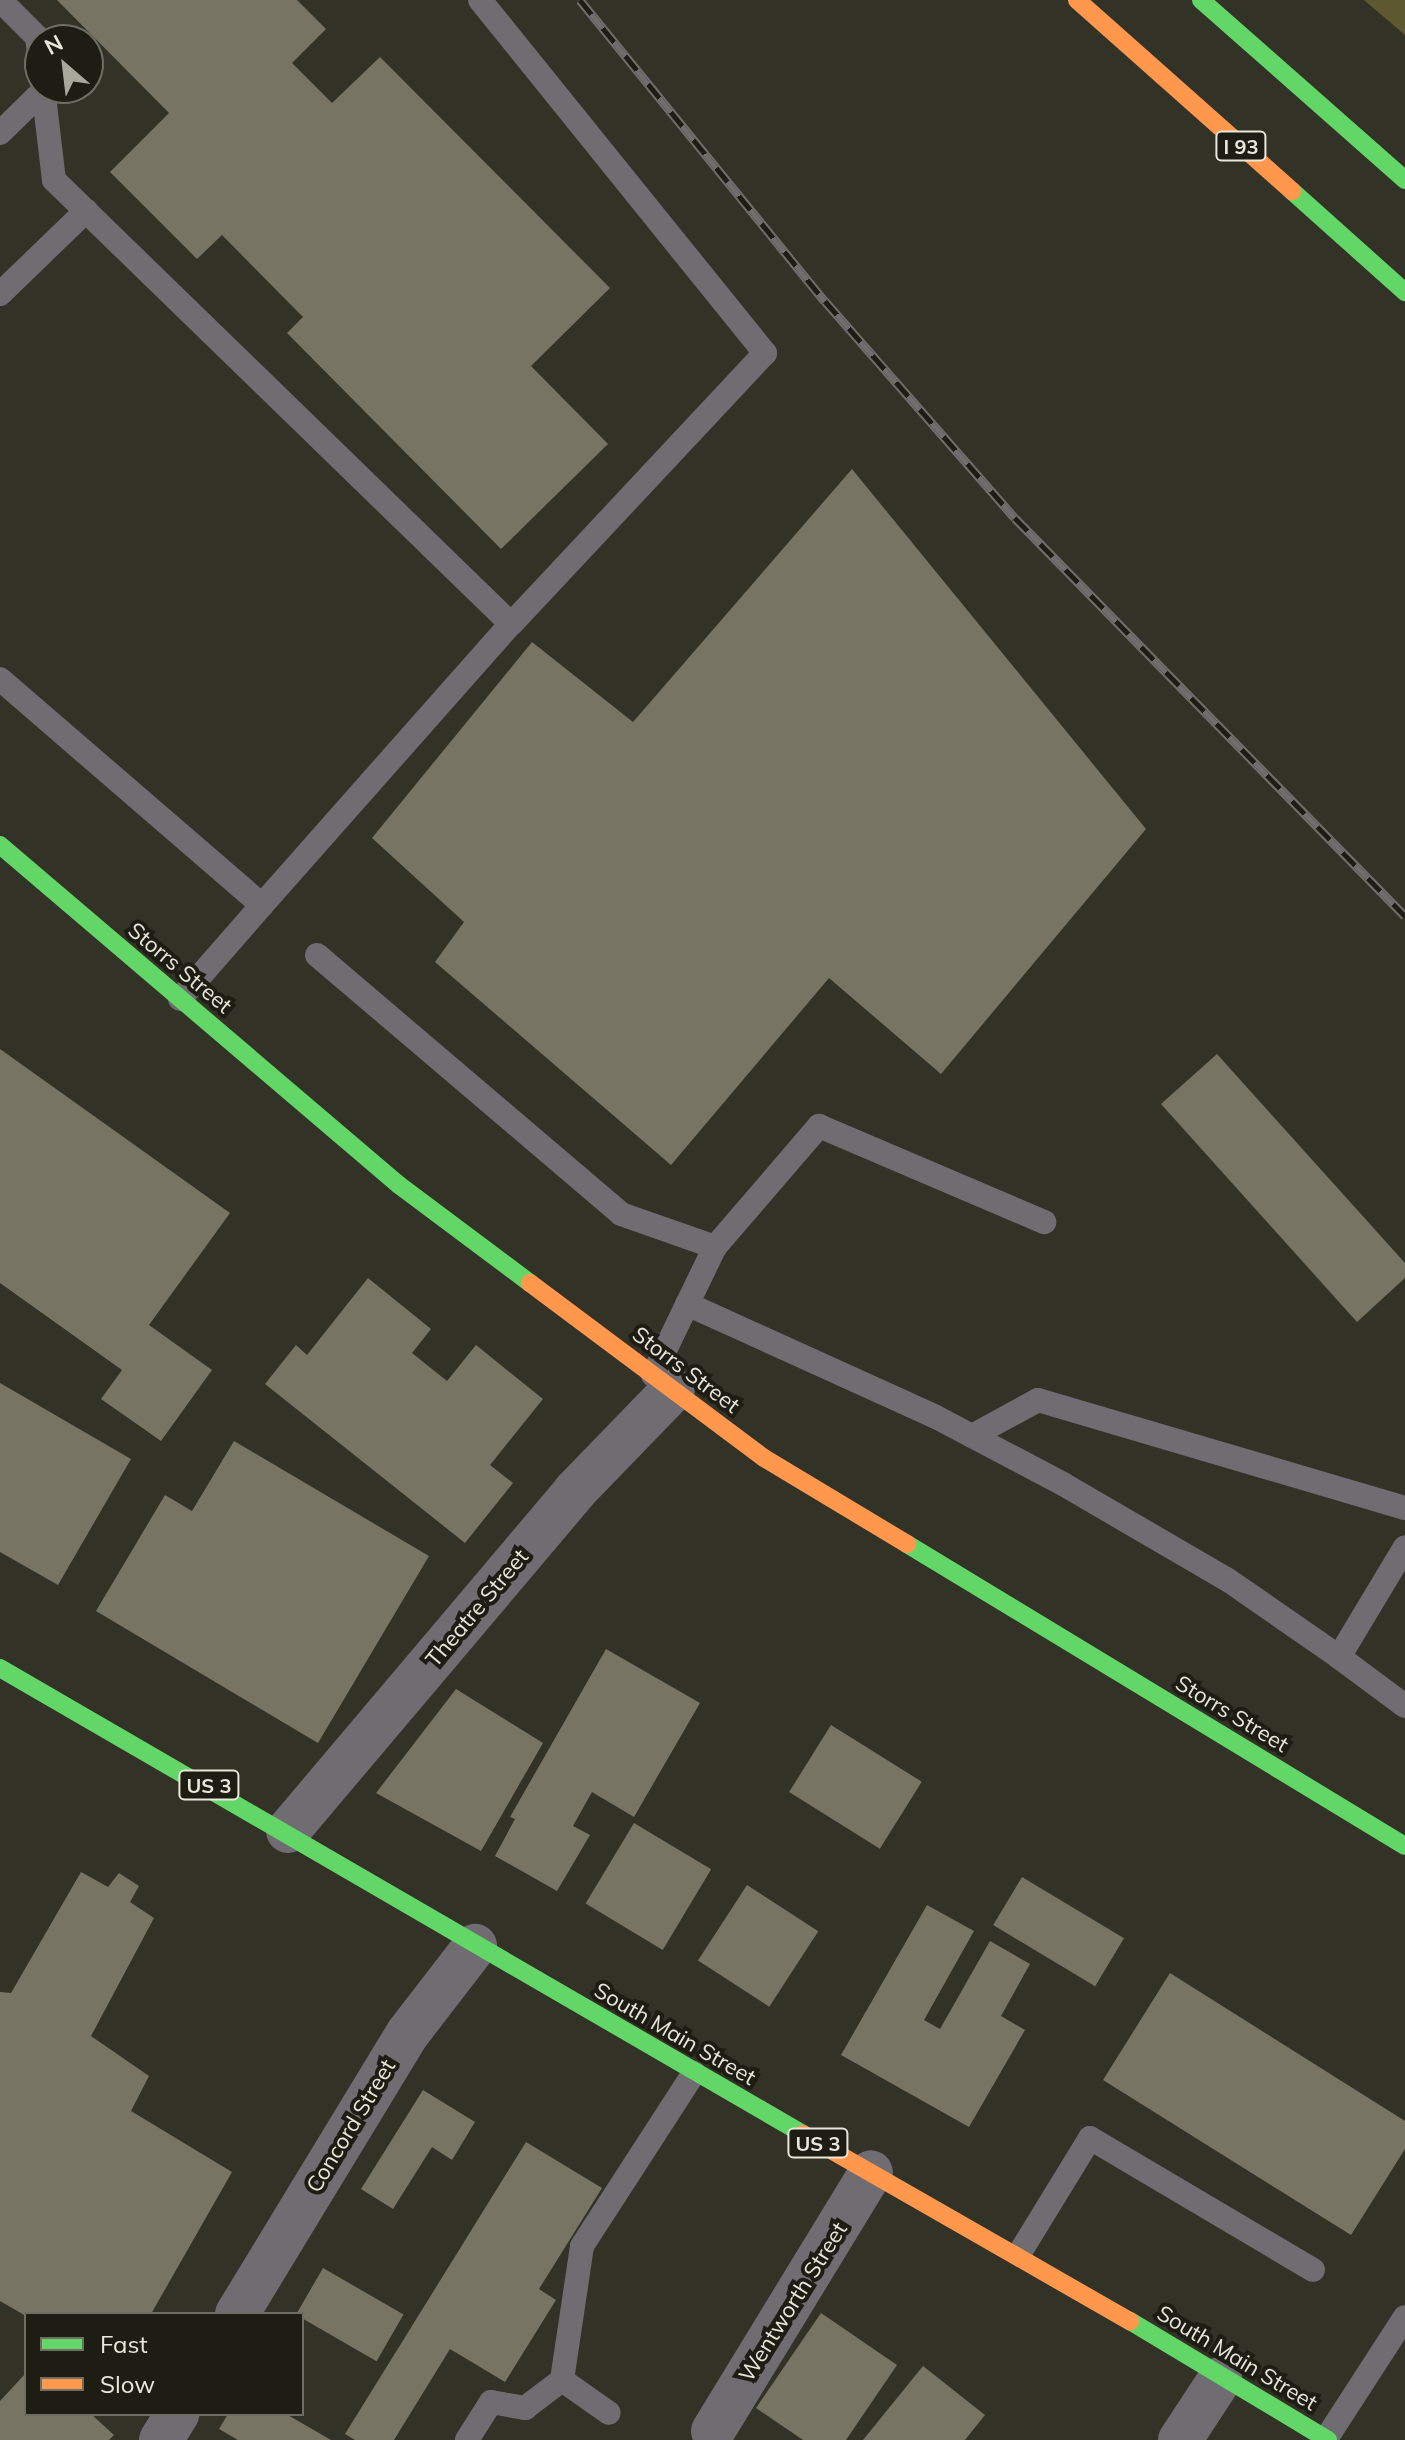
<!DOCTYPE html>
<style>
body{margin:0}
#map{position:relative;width:1405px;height:2440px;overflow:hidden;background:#333227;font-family:Mulish,sans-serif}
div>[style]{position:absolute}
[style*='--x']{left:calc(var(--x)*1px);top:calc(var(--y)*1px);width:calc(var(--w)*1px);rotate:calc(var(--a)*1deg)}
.green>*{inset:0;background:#5f5932}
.building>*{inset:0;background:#777463;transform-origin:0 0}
.lane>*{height:24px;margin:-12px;padding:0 12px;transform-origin:12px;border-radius:12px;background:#6f6c72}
.street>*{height:44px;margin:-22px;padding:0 22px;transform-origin:22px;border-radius:22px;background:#6f6c72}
.fast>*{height:18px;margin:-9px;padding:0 9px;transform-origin:9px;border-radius:9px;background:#63d668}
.slow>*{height:18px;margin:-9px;padding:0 9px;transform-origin:9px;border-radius:9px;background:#ff974d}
.rail>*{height:9px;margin-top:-4.5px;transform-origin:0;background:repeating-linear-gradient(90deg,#1e1d14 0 18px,#6f6e6c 0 36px);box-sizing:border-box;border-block:2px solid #6f6e6c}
span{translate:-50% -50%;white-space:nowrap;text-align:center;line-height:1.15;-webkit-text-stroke:8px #1e1d14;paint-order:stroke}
.shield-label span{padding:2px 6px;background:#1e1d14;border:2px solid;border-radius:6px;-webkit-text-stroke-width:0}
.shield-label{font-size:20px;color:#e9e7da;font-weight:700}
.street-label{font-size:22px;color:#e9e7da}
.legend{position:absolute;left:24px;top:2312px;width:280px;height:104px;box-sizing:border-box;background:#1e1d14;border:2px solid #6f6e63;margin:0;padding:10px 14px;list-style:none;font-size:24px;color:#e9e7da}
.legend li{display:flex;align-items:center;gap:16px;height:40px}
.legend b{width:40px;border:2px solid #6f6e63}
.north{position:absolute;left:24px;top:24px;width:80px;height:80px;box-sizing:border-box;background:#1e1d14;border:2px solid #6f6e63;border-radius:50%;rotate:332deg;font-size:22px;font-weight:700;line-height:32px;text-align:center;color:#e9e7da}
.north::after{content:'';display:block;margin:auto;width:28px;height:36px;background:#a9a89b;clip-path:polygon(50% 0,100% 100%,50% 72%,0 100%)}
</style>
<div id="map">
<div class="green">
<div style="clip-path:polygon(1364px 0,1405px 0,1405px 35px)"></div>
</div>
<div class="building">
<div style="clip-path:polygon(57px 0,297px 0,326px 29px,292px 63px,332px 103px,380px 57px,610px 288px,531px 366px,608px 444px,501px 549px,287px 333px,303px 317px,222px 235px,197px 259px,110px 172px,169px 113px)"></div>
<div style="clip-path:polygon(852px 469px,1146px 829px,941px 1074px,829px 978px,671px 1165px,435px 962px,464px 922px,372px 838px,532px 642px,633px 722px)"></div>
<div style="clip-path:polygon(0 1049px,230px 1213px,149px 1325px,212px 1370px,161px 1441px,101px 1399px,122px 1370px,0 1283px)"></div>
<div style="clip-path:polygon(1217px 1054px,1405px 1263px,1405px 1278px,1357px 1322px,1161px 1104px)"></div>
<div style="clip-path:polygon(368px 1278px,431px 1329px,412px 1353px,447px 1381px,476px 1345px,543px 1399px,490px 1465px,513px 1483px,465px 1543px,265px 1384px,296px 1345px,307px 1355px)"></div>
<div style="clip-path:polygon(0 1383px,131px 1459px,58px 1585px,0 1552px)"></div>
<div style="clip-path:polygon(234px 1441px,429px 1556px,318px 1743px,96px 1611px,165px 1495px,192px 1511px)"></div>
<div style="clip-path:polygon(606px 1649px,700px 1703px,634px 1817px,592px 1792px,573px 1826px,590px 1835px,557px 1891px,495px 1856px,515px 1819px,510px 1817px)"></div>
<div style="clip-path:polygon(456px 1689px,543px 1743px,481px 1851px,376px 1793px)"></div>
<div style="left:831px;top:1725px;width:107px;height:79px;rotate:32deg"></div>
<div style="left:634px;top:1823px;width:90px;height:94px;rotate:31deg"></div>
<div style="clip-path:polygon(81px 1872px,108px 1887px,119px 1873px,139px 1886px,130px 1902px,154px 1918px,91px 2036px,149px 2076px,131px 2111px,232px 2172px,151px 2314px,26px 2316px,0 2301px,0 1992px,11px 1993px)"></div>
<div style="left:1022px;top:1877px;width:119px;height:56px;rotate:31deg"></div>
<div style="left:747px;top:1885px;width:85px;height:90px;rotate:33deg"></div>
<div style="clip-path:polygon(927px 1905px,974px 1931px,924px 2020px,940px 2029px,990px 1941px,1030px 1964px,1001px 2016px,1025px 2030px,969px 2127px,841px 2055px)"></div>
<div style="clip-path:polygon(1170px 1973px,1405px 2121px,1405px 2149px,1351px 2235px,1103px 2080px)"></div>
<div style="clip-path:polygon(423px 2090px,475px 2122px,452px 2160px,432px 2147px,393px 2209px,361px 2189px)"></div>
<div style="clip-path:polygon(526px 2142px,602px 2188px,539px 2289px,556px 2300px,505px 2382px,450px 2349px,394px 2440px,355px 2440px,345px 2434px)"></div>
<div style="left:323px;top:2268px;width:93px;height:54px;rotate:30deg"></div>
<div style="clip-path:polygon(821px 2313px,897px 2365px,846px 2440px,803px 2440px,756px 2408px)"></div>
<div style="clip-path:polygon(923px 2366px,985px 2415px,965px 2440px,863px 2440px)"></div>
<div style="clip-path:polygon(26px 2373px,26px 2414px,91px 2414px,114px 2435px,109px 2440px,0 2440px,0 2401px)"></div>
<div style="clip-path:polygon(228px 2414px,286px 2414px,331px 2440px,238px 2440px,219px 2429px)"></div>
</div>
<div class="lane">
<div style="--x:0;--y:0;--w:52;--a:45"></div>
<div style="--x:37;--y:37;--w:23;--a:83"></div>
<div style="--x:480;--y:0;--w:454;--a:51.1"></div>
<div style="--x:765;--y:353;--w:371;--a:133.1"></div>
<div style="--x:0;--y:133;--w:62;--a:-44.3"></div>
<div style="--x:0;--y:294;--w:120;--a:-44"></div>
<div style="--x:0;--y:679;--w:346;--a:40.8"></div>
<div style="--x:262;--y:905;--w:375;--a:-48.5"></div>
<div style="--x:511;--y:624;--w:637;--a:-135.83"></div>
<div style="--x:54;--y:180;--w:93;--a:-96.8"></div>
<div style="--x:317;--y:955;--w:399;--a:40.4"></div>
<div style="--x:621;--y:1214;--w:100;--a:19.3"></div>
<div style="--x:180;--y:999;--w:125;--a:-48.9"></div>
<div style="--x:687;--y:1304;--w:273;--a:24.4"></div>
<div style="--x:936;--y:1417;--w:144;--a:27.8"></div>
<div style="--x:1063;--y:1484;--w:191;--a:30.2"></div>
<div style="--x:1228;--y:1580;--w:135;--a:34.7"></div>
<div style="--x:1339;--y:1657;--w:128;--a:-59"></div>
<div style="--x:653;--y:1375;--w:142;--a:-64.2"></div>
<div style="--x:715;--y:1247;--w:160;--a:-49.3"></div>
<div style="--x:819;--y:1126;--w:245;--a:23.1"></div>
<div style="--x:972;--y:1436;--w:75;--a:-28.6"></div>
<div style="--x:1038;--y:1400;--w:383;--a:16.4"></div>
<div style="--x:1339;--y:1657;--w:82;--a:36.6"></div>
<div style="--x:1019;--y:2254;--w:136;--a:-58.5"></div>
<div style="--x:1090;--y:2138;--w:259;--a:30.6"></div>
<div style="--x:562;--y:2380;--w:57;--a:35.1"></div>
<div style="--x:1326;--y:2439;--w:145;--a:-57.1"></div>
<div style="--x:467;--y:2440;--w:45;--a:-57.7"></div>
<div style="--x:491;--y:2402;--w:35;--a:10"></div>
<div style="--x:525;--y:2408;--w:46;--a:-37.1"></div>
<div style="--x:562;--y:2380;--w:135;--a:-81.5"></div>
<div style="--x:582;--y:2246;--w:206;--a:-57.1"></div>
</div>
<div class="street">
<div style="--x:288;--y:1831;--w:444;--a:-49.8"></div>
<div style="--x:574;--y:1492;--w:142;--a:-45.9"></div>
<div style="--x:237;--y:2314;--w:329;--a:-58.7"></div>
<div style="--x:408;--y:2033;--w:110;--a:-52.4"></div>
<div style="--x:713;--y:2431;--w:303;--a:-58.6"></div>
<div style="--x:161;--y:2440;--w:31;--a:-58"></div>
<div style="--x:1180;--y:2440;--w:73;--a:-56.7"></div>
</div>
<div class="fast">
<div style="--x:1201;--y:0;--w:272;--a:41.4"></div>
<div style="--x:1292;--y:191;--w:152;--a:41.8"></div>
<div style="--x:0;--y:845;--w:524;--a:40.44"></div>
<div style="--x:399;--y:1185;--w:164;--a:36.8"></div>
<div style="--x:907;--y:1544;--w:582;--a:31.23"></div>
<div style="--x:0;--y:1668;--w:928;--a:30.13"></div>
<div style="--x:1130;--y:2321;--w:231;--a:31"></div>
</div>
<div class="slow">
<div style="--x:1077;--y:0;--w:288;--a:41.6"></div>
<div style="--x:530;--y:1283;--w:292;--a:36.8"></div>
<div style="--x:764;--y:1458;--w:167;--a:31"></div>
<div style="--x:803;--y:2134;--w:377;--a:29.8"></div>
</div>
<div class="rail">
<div style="--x:580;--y:0;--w:388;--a:50.9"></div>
<div style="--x:825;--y:301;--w:288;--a:48.8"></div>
<div style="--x:1015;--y:518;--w:557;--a:45.58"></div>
</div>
<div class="shield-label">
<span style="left:1241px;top:146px">I 93</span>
<span style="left:209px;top:1785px">US 3</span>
<span style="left:818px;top:2143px">US 3</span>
</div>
<div class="street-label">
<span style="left:180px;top:968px;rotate:40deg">Storrs Street</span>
<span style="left:686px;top:1370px;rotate:37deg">Storrs Street</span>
<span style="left:477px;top:1608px;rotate:-50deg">Theatre Street</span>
<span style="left:1232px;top:1714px;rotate:31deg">Storrs Street</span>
<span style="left:675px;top:2034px;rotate:30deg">South Main Street</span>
<span style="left:351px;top:2126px;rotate:-59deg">Concord Street</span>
<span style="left:793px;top:2302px;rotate:-58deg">Wentworth Street</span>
<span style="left:1237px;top:2358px;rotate:31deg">South Main Street</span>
</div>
<ul class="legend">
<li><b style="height:10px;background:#63d668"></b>Fast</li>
<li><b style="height:10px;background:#ff974d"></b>Slow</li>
</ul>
<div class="north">N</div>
</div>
